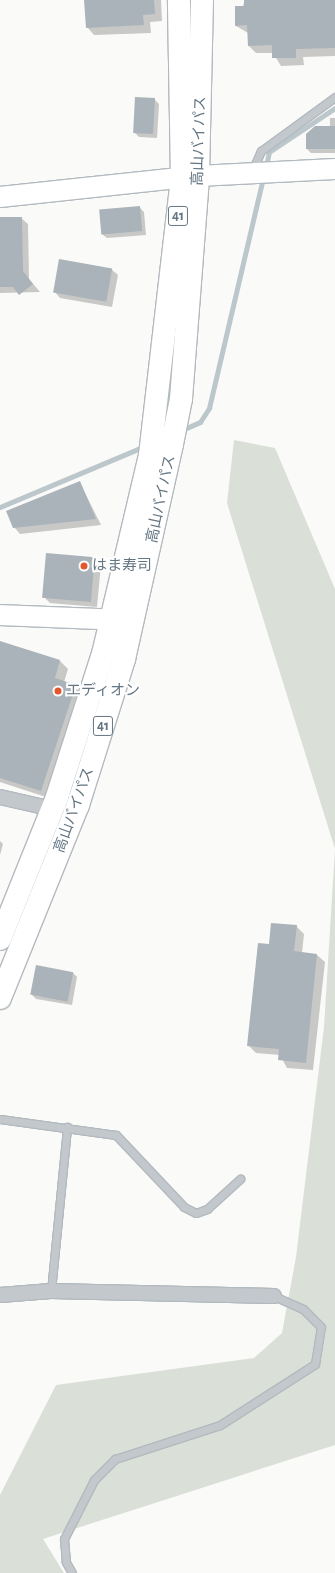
<!DOCTYPE html>
<meta charset="utf-8">
<style>
body{margin:0}
#map{position:relative;width:335px;height:1573px;overflow:hidden;background:#fafaf8;font-family:"Alegreya Sans","Noto Sans JP",sans-serif}
div>[style]{position:absolute}
[style*='--x']{left:calc(var(--x)*1px);top:calc(var(--y)*1px);width:calc(var(--w)*1px);rotate:calc(var(--a)*1deg)}
.green>*{inset:0;background:#dadfd7}
.shadow>*{inset:0;background:#0003}
.stream>*{height:5px;margin:-2.5px;padding:0 2.5px;transform-origin:2.5px;border-radius:2.5px;background:#bbc7cb}
.building>*{inset:0;background:#aab3b9;transform-origin:0 0}
.roads{filter:drop-shadow(1px 0 #b3babf) drop-shadow(-1px 0 #b3babf) drop-shadow(0 1px #b3babf) drop-shadow(0 -1px #b3babf)}
.lane>*{height:7px;margin:-3.5px;padding:0 3.5px;transform-origin:3.5px;border-radius:3.5px;background:#c3c8cc}
.street>*{height:14px;margin:-7px;padding:0 7px;transform-origin:7px;border-radius:7px;background:#c3c8cc}
.secondary>*{height:20px;margin:-10px;padding:0 10px;transform-origin:10px;border-radius:10px;background:#fff}
.highway>*{height:22px;margin:-11px;padding:0 11px;transform-origin:11px;border-radius:11px;background:#fff}
.dots>*{width:11px;height:11px;translate:-50% -50%;box-sizing:border-box;border:2px solid #fff;border-radius:50%}
span{translate:-50% -50%;white-space:nowrap;text-align:center;line-height:1.15;-webkit-text-stroke:4px #fff;paint-order:stroke}
.shield-label span{padding:1px 3px;background:#fff;border:1px solid;border-radius:3px;-webkit-text-stroke-width:0}
.shield-label{font-size:14px;color:#657683;font-weight:700}
.street-label{font-size:15px;color:#657683}
.poi-label{font-size:15px;color:#657683}
.left{translate:0 -50%;text-align:left}
</style>
<div id="map">
<div class="green">
<div style="clip-path:polygon(234px 440px,275px 448px,335px 589px,335px 1445px,43px 1539px,64px 1573px,0 1573px,0 1495px,56px 1385px,254px 1358px,282px 1333px,296px 1257px,324px 1027px,335px 849px,227px 503px)"></div>
</div>
<div class="shadow">
<div style="clip-path:polygon(85px 0,161px 0,162px 21px,150px 22px,151px 33px,94px 35px,87px 27px)"></div>
<div style="clip-path:polygon(245px 0,335px 0,335px 56px,303px 57px,304px 65px,281px 66px,273px 53px,256px 53px,249px 46px,248px 33px,236px 26px)"></div>
<div style="clip-path:polygon(154px 99px,159px 104px,157px 138px,139px 137px,135px 133px)"></div>
<div style="clip-path:polygon(330px 118px,335px 118px,335px 153px,311px 153px,307px 149px,330px 127px)"></div>
<div style="clip-path:polygon(139px 207px,144px 212px,146px 235px,107px 238px,102px 234px)"></div>
<div style="clip-path:polygon(0 218px,21px 218px,28px 224px,29px 279px,40px 292px,0 293px)"></div>
<div style="clip-path:polygon(111px 269px,118px 275px,112px 307px,60px 298px,54px 291px)"></div>
<div style="clip-path:polygon(80px 483px,101px 525px,20px 534px,14px 527px)"></div>
<div style="clip-path:polygon(95px 558px,101px 564px,97px 607px,50px 603px,44px 597px)"></div>
<div style="clip-path:polygon(0 642px,60px 661px,68px 669px,64px 682px,83px 693px,49px 798px,0 782px)"></div>
<div style="clip-path:polygon(0 841px,3px 844px,0 855px)"></div>
<div style="clip-path:polygon(296px 926px,304px 934px,302px 953px,317px 955px,325px 962px,313px 1070px,287px 1068px,280px 1055px,256px 1053px,248px 1045px,270px 945px)"></div>
<div style="clip-path:polygon(73px 973px,77px 977px,72px 1005px,36px 999px,32px 995px)"></div>
</div>
<div class="stream">
<div style="--x:266;--y:167;--w:15;--a:-79"></div>
<div style="--x:269;--y:152;--w:79;--a:-33.7"></div>
<div style="--x:182;--y:430;--w:20;--a:-24"></div>
<div style="--x:200;--y:422;--w:17;--a:-57"></div>
<div style="--x:209;--y:408;--w:237;--a:-76.8"></div>
<div style="--x:0;--y:507;--w:157;--a:-22.8"></div>
</div>
<div class="building">
<div style="clip-path:polygon(84px 0,154px 0,155px 14px,143px 15px,144px 25px,86px 28px)"></div>
<div style="clip-path:polygon(244px 0,335px 0,335px 48px,296px 49px,296px 58px,272px 58px,272px 45px,248px 46px,247px 25px,235px 26px,235px 6px,244px 6px)"></div>
<div style="left:135px;top:97px;width:20px;height:36px;rotate:3deg"></div>
<div style="clip-path:polygon(315px 126px,335px 126px,335px 149px,306px 149px,306px 134px)"></div>
<div style="left:140px;top:206px;width:25px;height:41px;rotate:85deg"></div>
<div style="clip-path:polygon(0 217px,22px 217px,23px 271px,33px 284px,19px 295px,13px 287px,0 287px)"></div>
<div style="left:59px;top:259px;width:54px;height:34px;rotate:10deg"></div>
<div style="clip-path:polygon(80px 481px,96px 519px,13px 528px,6px 511px)"></div>
<div style="left:46px;top:553px;width:49px;height:45px;rotate:5deg"></div>
<div style="clip-path:polygon(0 641px,60px 660px,55px 678px,76px 685px,41px 791px,0 778px)"></div>
<div style="clip-path:polygon(271px 923px,297px 925px,294px 951px,317px 954px,306px 1063px,278px 1060px,279px 1049px,247px 1046px,258px 943px,269px 944px)"></div>
<div style="left:36px;top:965px;width:38px;height:30px;rotate:11deg"></div>
</div>
<div class="roads">
<div class="lane">
<div style="--x:252;--y:171;--w:22;--a:-66"></div>
<div style="--x:261;--y:151;--w:92;--a:-36.1"></div>
<div style="--x:0;--y:1119;--w:117;--a:7.9"></div>
<div style="--x:116;--y:1135;--w:99;--a:46.6"></div>
<div style="--x:184;--y:1207;--w:13;--a:27"></div>
<div style="--x:196;--y:1213;--w:12;--a:-20"></div>
<div style="--x:207;--y:1209;--w:45;--a:-42.3"></div>
<div style="--x:51;--y:1291;--w:165;--a:-84.4"></div>
<div style="--x:72;--y:1573;--w:13;--a:-119"></div>
<div style="--x:66;--y:1562;--w:23;--a:-95"></div>
<div style="--x:64;--y:1539;--w:66;--a:-63"></div>
<div style="--x:94;--y:1480;--w:30;--a:-45"></div>
<div style="--x:115;--y:1459;--w:110;--a:-17.9"></div>
<div style="--x:220;--y:1425;--w:113;--a:-32.7"></div>
<div style="--x:315;--y:1364;--w:37;--a:-81"></div>
<div style="--x:321;--y:1327;--w:25;--a:-135"></div>
<div style="--x:303;--y:1309;--w:32;--a:-156"></div>
</div>
<div class="street">
<div style="--x:0;--y:797;--w:54;--a:12.8"></div>
<div style="--x:0;--y:1295;--w:51;--a:-4.5"></div>
<div style="--x:51;--y:1291;--w:223;--a:1.3"></div>
</div>
<div class="secondary">
<div style="--x:0;--y:197;--w:199;--a:-6.1"></div>
<div style="--x:198;--y:176;--w:137;--a:-2.9"></div>
<div style="--x:0;--y:615;--w:126;--a:2.3"></div>
</div>
<div class="highway">
<div style="--x:0;--y:939;--w:153;--a:-68.1"></div>
<div style="--x:57;--y:797;--w:150;--a:-72.2"></div>
<div style="--x:103;--y:654;--w:204;--a:-76.7"></div>
<div style="--x:150;--y:455;--w:279;--a:-83.4"></div>
<div style="--x:182;--y:178;--w:178;--a:-91"></div>
<div style="--x:0;--y:998;--w:208;--a:-68"></div>
<div style="--x:78;--y:805;--w:153;--a:-72.5"></div>
<div style="--x:124;--y:659;--w:220;--a:-77.4"></div>
<div style="--x:172;--y:444;--w:46;--a:-78.7"></div>
<div style="--x:181;--y:399;--w:224;--a:-85.6"></div>
<div style="--x:198;--y:176;--w:176;--a:-88.7"></div>
</div>
</div>
<div class="dots">
<div style="left:84px;top:566px;background:#e4572e"></div>
<div style="left:58px;top:691px;background:#e4572e"></div>
</div>
<div class="shield-label">
<span style="left:178px;top:216px">41</span>
<span style="left:103px;top:726px">41</span>
</div>
<div class="street-label">
<span style="left:199px;top:141px;rotate:-88deg">高山バイパス</span>
<span style="left:161px;top:499px;rotate:-78deg">高山バイパス</span>
<span style="left:74px;top:810px;rotate:-70deg">高山バイパス</span>
</div>
<div class="poi-label">
<span class="left" style="left:92px;top:566px">はま寿司</span>
<span class="left" style="left:66px;top:691px">エディオン</span>
</div>
</div>
